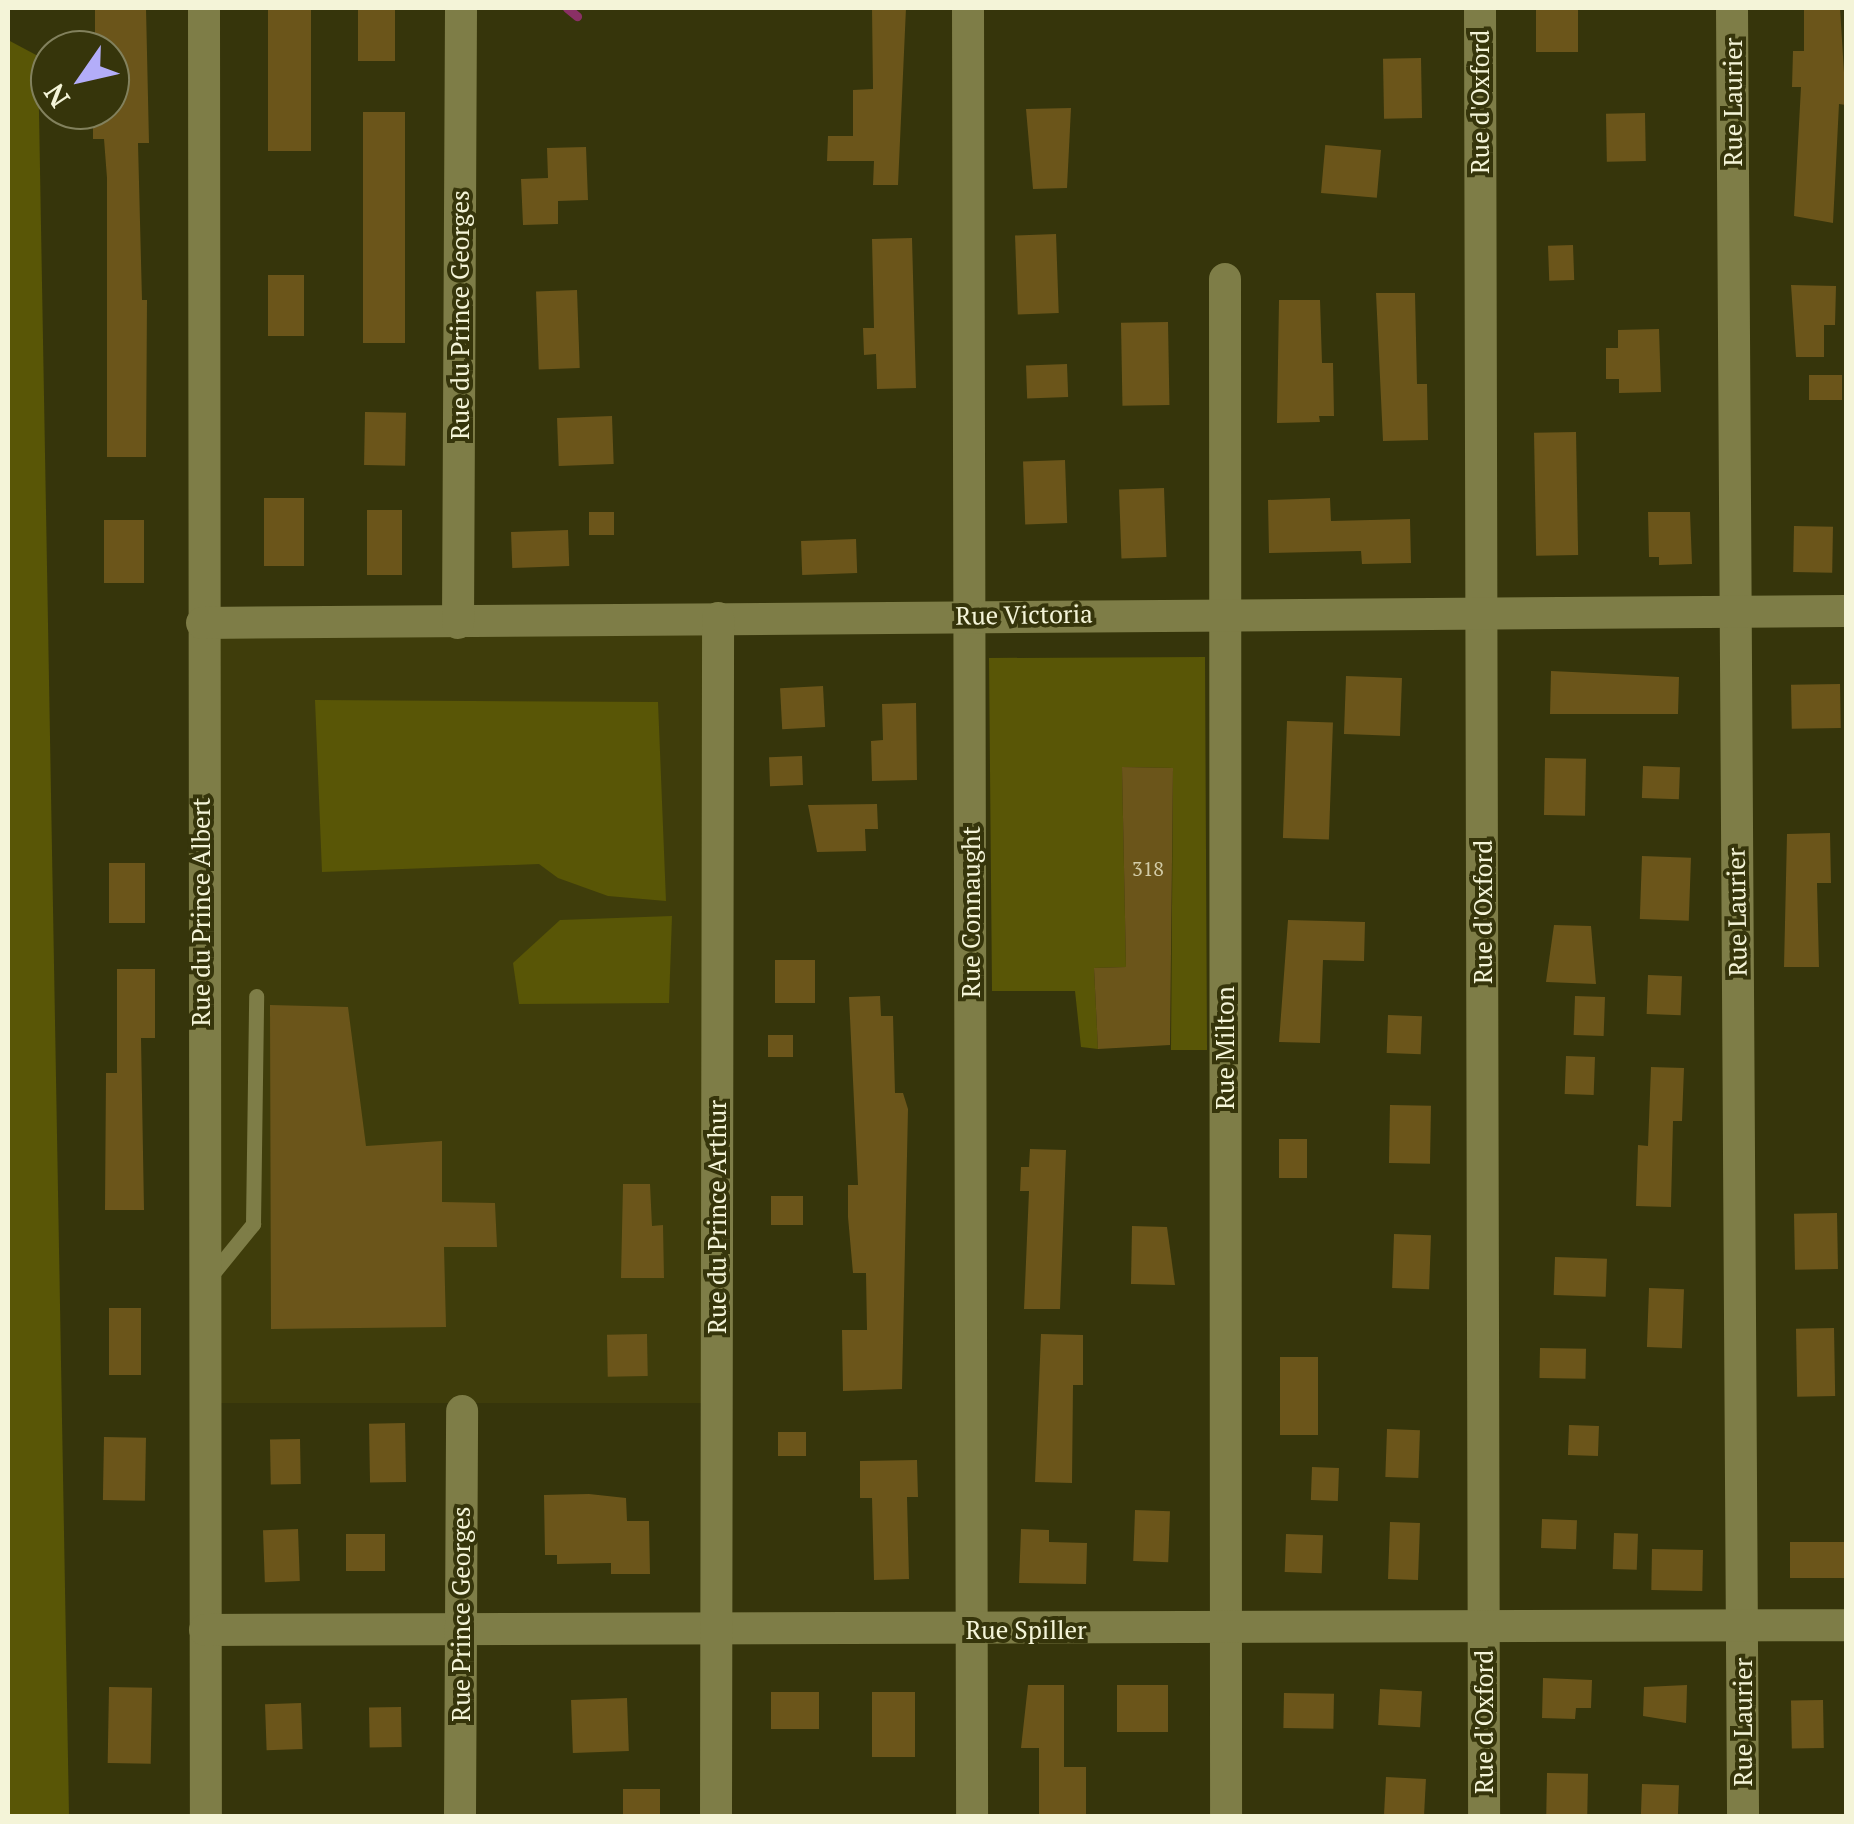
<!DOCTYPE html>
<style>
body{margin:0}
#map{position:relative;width:1854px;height:1824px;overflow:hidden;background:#36350b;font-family:"PT Serif",serif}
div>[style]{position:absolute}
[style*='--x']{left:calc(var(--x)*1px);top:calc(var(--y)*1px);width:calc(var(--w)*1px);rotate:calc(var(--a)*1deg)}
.built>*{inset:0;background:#3f3d0b;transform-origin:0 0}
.green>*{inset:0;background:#595606}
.stream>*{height:9px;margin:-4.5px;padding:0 4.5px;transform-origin:4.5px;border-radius:4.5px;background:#8a3065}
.building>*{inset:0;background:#6b551a;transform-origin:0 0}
.lane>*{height:15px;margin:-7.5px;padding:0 7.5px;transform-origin:7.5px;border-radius:7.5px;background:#7e7d47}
.street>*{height:32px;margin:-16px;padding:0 16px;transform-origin:16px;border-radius:16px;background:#7e7d47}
span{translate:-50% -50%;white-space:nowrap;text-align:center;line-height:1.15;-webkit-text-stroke:8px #36350b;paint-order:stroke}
.number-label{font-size:20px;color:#d2cca8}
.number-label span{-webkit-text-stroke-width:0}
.street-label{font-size:25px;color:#f4f4d8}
.frame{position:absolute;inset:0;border:10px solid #f4f4d8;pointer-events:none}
.north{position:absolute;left:30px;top:30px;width:100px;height:100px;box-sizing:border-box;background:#36350b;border:2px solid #82815d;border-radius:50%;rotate:236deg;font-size:28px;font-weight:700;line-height:40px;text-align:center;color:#f4f4d8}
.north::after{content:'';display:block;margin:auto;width:35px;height:45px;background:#b3adf9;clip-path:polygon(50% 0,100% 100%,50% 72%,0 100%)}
</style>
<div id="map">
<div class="built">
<div style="left:718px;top:618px;width:785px;height:516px;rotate:90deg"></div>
</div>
<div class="green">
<div style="clip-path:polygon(8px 40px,38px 56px,69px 1816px,8px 1816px)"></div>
<div style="clip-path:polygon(1205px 657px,1207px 1050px,1171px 1050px,1173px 768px,1122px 767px,1126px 967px,1094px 968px,1098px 1049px,1081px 1047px,1075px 991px,992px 991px,989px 658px)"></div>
<div style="clip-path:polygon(315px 700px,658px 702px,666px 901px,608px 896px,558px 878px,539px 864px,322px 872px)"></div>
<div style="clip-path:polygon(672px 916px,669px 1003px,519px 1004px,513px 963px,560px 920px)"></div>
</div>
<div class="stream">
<div style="--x:567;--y:8;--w:13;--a:39"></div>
</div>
<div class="building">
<div style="clip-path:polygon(95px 8px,146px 8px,149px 143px,138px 143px,142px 300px,147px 300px,146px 457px,107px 457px,107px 178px,104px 139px,93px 139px,93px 110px,110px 110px,110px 50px,95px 50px)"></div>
<div style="left:268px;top:8px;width:43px;height:143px"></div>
<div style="left:358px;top:8px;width:37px;height:53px"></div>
<div style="clip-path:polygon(872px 8px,906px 8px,898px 185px,873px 185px,874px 161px,827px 161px,828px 136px,853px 136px,853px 90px,873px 89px)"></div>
<div style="left:1536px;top:8px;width:42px;height:44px"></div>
<div style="clip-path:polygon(1804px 8px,1840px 8px,1846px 105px,1839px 104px,1833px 223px,1794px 216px,1801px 87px,1792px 87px,1793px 51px,1804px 51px)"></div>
<div style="left:1421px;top:58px;width:60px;height:38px;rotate:89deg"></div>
<div style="clip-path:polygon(1071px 108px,1067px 188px,1033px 189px,1026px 109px)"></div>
<div style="left:363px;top:112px;width:42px;height:231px"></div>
<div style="left:1645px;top:113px;width:48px;height:39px;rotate:89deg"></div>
<div style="clip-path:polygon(586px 147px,588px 200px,558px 201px,558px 224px,523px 225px,521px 179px,548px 178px,547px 148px)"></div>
<div style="left:1381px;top:150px;width:48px;height:56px;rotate:95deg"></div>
<div style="left:1056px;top:234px;width:79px;height:41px;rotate:88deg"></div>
<div style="clip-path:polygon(912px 238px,916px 388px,877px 389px,876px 354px,864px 355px,863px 328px,874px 328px,872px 239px)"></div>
<div style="left:1573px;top:245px;width:35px;height:25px;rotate:88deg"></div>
<div style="left:268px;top:275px;width:36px;height:61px"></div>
<div style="clip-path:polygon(1791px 285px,1836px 286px,1835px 325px,1824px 325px,1824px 357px,1796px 357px)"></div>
<div style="left:577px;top:290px;width:78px;height:41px;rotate:88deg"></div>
<div style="clip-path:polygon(1376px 293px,1415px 293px,1417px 384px,1427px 384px,1428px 440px,1383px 441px)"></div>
<div style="clip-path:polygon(1279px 300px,1320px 300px,1322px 363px,1333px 363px,1334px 416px,1319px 416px,1320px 422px,1277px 423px)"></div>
<div style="left:1168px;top:322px;width:83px;height:47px;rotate:89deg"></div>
<div style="clip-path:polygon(1659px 329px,1661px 392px,1619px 393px,1619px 379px,1606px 379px,1606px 348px,1618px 348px,1618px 330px)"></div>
<div style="left:1067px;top:364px;width:33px;height:41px;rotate:88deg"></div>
<div style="left:1809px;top:375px;width:33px;height:25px"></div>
<div style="left:365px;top:412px;width:41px;height:53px;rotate:1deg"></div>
<div style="left:612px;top:416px;width:48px;height:55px;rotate:88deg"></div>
<div style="left:1576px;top:432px;width:123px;height:42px;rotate:89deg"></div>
<div style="left:1065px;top:460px;width:63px;height:42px;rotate:88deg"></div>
<div style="left:1164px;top:488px;width:69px;height:45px;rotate:88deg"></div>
<div style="left:264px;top:498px;width:40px;height:68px"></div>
<div style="clip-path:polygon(1330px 498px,1331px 521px,1410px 519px,1411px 563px,1362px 564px,1361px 551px,1269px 553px,1268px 500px)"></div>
<div style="left:367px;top:510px;width:35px;height:65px"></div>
<div style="left:589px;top:512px;width:25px;height:23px"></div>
<div style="clip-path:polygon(1648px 512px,1690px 512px,1692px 564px,1659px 565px,1659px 557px,1649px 557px)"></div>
<div style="left:104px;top:520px;width:40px;height:63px"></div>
<div style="left:1794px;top:526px;width:39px;height:46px;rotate:1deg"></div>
<div style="left:568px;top:530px;width:36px;height:57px;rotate:88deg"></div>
<div style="left:856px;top:539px;width:34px;height:55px;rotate:88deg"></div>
<div style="clip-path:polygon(1551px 671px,1679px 677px,1678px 714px,1550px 714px)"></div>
<div style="left:1346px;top:676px;width:56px;height:58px;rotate:2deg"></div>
<div style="left:1840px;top:684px;width:44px;height:49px;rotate:89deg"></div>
<div style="left:823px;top:686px;width:41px;height:43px;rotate:87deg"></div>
<div style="clip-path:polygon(916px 703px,917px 780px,872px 781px,871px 741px,883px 740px,882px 704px)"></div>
<div style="left:1287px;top:721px;width:46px;height:117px;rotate:2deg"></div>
<div style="left:802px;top:756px;width:29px;height:33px;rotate:88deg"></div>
<div style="left:1545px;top:758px;width:41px;height:57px;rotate:1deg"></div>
<div style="left:1643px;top:766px;width:37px;height:32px;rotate:2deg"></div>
<div style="clip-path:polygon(1122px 767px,1173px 768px,1170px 1045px,1098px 1049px,1094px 968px,1126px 967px)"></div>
<div style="clip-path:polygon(877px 804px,878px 829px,865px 829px,866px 851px,817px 852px,808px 805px)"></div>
<div style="clip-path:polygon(1830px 833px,1831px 883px,1817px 883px,1819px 967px,1784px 967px,1787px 834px)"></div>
<div style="left:1642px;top:856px;width:49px;height:63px;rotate:2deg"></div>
<div style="left:109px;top:863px;width:36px;height:60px"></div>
<div style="clip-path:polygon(1288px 920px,1365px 922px,1364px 961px,1323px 960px,1320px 1043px,1279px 1042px)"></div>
<div style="clip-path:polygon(1554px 925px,1591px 926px,1596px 984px,1546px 982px)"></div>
<div style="left:775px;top:960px;width:40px;height:43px"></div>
<div style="clip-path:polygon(117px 969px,155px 969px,155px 1038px,141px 1038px,144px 1210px,105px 1210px,106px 1073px,117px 1073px)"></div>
<div style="left:1648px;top:975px;width:34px;height:39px;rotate:2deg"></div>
<div style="clip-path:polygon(880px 996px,881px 1016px,893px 1016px,895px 1093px,903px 1093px,908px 1109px,902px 1389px,843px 1391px,842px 1330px,867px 1330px,866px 1273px,853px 1273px,848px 1217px,848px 1185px,858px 1185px,849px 997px)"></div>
<div style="left:1575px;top:996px;width:30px;height:39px;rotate:2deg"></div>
<div style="clip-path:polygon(270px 1005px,348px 1007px,366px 1146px,442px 1141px,442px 1202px,495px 1203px,497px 1247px,444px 1247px,446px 1327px,271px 1329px)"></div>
<div style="left:1388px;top:1015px;width:34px;height:38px;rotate:2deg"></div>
<div style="left:793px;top:1035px;width:22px;height:25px;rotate:90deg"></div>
<div style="left:1566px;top:1056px;width:29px;height:38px;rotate:2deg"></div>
<div style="clip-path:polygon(1651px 1067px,1684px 1068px,1682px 1121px,1673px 1121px,1671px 1207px,1636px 1206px,1638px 1145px,1648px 1146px)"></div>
<div style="left:1390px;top:1105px;width:41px;height:58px;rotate:1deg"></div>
<div style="left:1279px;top:1139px;width:28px;height:39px"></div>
<div style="clip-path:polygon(1030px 1149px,1066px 1150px,1060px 1309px,1024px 1309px,1029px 1191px,1020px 1191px,1021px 1167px,1029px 1167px)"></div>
<div style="clip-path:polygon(623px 1184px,650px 1184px,652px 1226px,663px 1225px,664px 1278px,621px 1278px)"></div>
<div style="left:803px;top:1196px;width:29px;height:32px;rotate:90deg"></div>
<div style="left:1837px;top:1213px;width:56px;height:43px;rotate:89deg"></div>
<div style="clip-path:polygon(1132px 1226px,1167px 1227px,1175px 1285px,1131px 1284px)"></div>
<div style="left:1394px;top:1234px;width:37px;height:54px;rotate:2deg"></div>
<div style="left:1555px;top:1257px;width:52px;height:38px;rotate:2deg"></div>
<div style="left:1649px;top:1288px;width:35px;height:59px;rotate:2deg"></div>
<div style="left:109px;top:1308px;width:32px;height:67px"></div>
<div style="left:1834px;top:1328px;width:68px;height:38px;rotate:89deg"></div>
<div style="left:647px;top:1334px;width:42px;height:40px;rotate:89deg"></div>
<div style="clip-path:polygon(1041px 1334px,1083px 1335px,1083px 1385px,1073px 1385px,1072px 1483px,1035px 1482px)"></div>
<div style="left:1540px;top:1348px;width:46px;height:30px;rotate:1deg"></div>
<div style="left:1280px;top:1357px;width:38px;height:78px"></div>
<div style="left:405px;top:1423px;width:59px;height:36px;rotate:89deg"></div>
<div style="left:1569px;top:1425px;width:30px;height:30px;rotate:2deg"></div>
<div style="left:1387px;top:1429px;width:33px;height:48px;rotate:2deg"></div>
<div style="left:806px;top:1432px;width:24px;height:28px;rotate:90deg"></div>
<div style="left:104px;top:1437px;width:42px;height:63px;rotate:1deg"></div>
<div style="left:300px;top:1439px;width:45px;height:30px;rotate:89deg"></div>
<div style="clip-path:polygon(917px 1460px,918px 1497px,907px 1497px,909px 1579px,874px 1580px,872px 1498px,860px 1498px,860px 1461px)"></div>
<div style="left:1312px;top:1467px;width:27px;height:33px;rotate:2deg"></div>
<div style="clip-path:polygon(589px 1494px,626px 1498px,627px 1521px,649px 1521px,650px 1574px,611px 1574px,611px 1563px,557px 1564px,557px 1555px,545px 1555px,544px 1495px)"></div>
<div style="left:1135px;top:1510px;width:35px;height:51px;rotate:2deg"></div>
<div style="left:1542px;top:1519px;width:35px;height:29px;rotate:2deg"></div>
<div style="left:1390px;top:1522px;width:30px;height:57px;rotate:2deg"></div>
<div style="left:298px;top:1529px;width:52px;height:35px;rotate:88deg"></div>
<div style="clip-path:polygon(1021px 1529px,1049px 1530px,1049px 1542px,1087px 1543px,1086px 1584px,1019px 1583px)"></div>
<div style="left:1614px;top:1533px;width:24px;height:36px;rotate:2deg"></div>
<div style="left:346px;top:1534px;width:39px;height:37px"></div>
<div style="left:1286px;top:1534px;width:37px;height:38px;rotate:2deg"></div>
<div style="left:1844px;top:1542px;width:36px;height:54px;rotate:90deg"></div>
<div style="left:1652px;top:1549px;width:51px;height:41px;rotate:1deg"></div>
<div style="clip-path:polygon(1543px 1678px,1592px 1680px,1591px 1708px,1576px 1708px,1575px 1719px,1542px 1718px)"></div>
<div style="clip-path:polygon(1028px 1685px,1064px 1685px,1064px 1767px,1086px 1767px,1086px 1816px,1039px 1816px,1039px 1748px,1021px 1748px)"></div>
<div style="left:1117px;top:1685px;width:51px;height:47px"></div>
<div style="clip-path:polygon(1687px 1685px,1686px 1723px,1643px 1716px,1644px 1687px)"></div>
<div style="left:109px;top:1687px;width:43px;height:76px;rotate:1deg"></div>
<div style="left:1380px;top:1689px;width:42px;height:36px;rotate:3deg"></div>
<div style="left:771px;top:1692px;width:48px;height:37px"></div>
<div style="left:872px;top:1692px;width:43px;height:65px"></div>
<div style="left:1284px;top:1693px;width:50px;height:35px;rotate:1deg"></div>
<div style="left:627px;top:1698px;width:53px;height:56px;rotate:88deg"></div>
<div style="left:1823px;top:1700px;width:48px;height:32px;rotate:89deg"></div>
<div style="left:301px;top:1703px;width:46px;height:36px;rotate:88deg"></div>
<div style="left:401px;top:1707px;width:40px;height:32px;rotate:89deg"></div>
<div style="left:1547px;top:1773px;width:41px;height:43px;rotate:1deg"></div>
<div style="left:1386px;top:1777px;width:40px;height:39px;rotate:3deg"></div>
<div style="left:1642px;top:1784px;width:37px;height:32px;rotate:2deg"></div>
<div style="left:660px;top:1789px;width:27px;height:37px;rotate:90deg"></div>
</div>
<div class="lane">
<div style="--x:209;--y:1278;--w:70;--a:-50.8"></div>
<div style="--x:253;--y:1224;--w:228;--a:-89.2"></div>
</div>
<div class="street">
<div style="--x:204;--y:8;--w:1808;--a:89.94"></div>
<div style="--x:968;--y:8;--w:1808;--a:89.87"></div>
<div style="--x:1480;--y:8;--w:1808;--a:89.87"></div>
<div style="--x:1732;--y:8;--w:1808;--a:89.65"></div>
<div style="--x:1225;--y:279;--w:1537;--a:89.96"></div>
<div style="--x:202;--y:623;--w:1644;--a:-0.42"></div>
<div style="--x:458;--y:623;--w:615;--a:-89.72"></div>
<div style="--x:205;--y:1630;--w:1641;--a:-0.17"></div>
<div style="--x:460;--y:1816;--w:405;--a:-89.7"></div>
<div style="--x:716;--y:1816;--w:1198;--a:-89.9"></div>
</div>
<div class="number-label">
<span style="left:1148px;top:868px">318</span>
</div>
<div class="street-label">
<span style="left:1480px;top:102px;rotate:-90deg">Rue d'Oxford</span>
<span style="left:1733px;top:102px;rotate:-90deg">Rue Laurier</span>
<span style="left:460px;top:315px;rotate:-90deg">Rue du Prince Georges</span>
<span style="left:1024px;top:615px;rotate:-1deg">Rue Victoria</span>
<span style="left:201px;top:912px;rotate:-90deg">Rue du Prince Albert</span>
<span style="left:971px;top:912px;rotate:-90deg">Rue Connaught</span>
<span style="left:1483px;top:912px;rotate:-90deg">Rue d'Oxford</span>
<span style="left:1737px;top:912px;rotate:-91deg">Rue Laurier</span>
<span style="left:1225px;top:1048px;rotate:-90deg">Rue Milton</span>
<span style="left:717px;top:1217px;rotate:-90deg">Rue du Prince Arthur</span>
<span style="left:461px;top:1614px;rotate:-90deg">Rue Prince Georges</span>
<span style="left:1026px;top:1630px">Rue Spiller</span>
<span style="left:1484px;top:1722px;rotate:-90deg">Rue d'Oxford</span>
<span style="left:1743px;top:1722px;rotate:-90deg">Rue Laurier</span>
</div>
<div class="frame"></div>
<div class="north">N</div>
</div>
